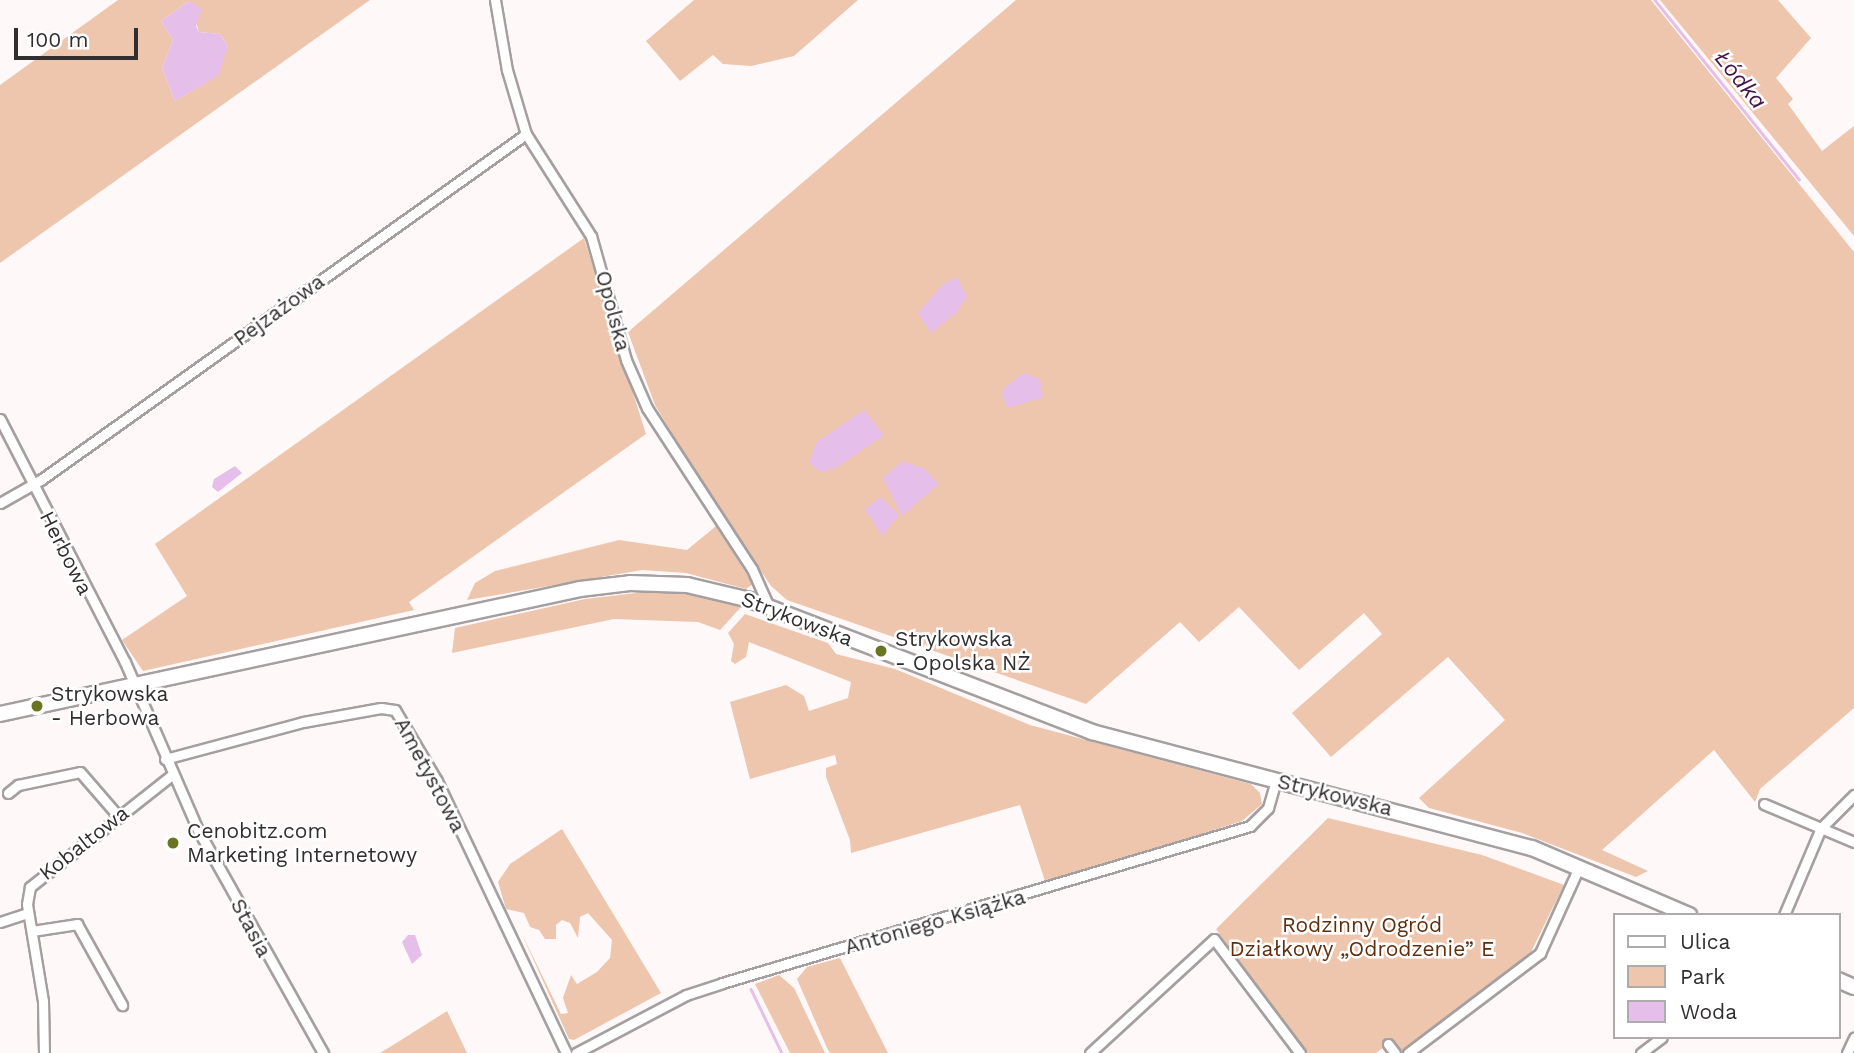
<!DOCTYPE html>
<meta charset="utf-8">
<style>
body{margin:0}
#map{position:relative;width:1854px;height:1053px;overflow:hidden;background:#fff8f9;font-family:"Work Sans",sans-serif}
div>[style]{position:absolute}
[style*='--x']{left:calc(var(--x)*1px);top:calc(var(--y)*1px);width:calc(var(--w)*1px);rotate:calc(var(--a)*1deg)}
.green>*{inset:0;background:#eec5ad}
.water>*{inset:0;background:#e5beea}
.stream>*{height:2.5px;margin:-1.25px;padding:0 1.25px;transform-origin:1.25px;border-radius:1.25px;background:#e5beea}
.roads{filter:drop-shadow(2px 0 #a59fa0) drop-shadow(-2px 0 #a59fa0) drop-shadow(0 2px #a59fa0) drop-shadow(0 -2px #a59fa0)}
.street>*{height:9px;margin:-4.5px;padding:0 4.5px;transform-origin:4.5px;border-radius:4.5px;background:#fff}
.primary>*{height:14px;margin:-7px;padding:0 7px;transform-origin:7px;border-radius:7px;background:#fff}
.dots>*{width:19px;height:19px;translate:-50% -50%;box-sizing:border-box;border:4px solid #fff;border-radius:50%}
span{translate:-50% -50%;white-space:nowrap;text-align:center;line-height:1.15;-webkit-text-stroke:5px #fff;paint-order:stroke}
.street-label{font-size:21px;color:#312e2f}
.poi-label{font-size:21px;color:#312e2f}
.left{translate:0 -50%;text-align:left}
.park-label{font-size:21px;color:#5f2e0d}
.water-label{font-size:23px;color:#43154a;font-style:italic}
.legend{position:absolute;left:1613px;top:913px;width:228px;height:126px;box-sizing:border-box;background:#fff;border:2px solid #adabac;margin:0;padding:9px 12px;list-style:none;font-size:21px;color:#312e2f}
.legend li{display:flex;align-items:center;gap:14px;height:35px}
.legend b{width:35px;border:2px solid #adabac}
.scale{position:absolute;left:14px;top:28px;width:124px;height:32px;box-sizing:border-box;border:4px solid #312e2f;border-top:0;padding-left:9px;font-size:21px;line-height:24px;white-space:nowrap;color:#312e2f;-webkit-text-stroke:5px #fff;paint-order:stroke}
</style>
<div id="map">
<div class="green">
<div style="clip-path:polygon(evenodd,118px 0,370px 0,0 263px,0 85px,118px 0,189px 1px,199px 32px,220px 34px,228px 46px,212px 79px,175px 101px,162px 68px,173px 40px,161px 21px,189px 1px)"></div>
<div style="clip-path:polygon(694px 0,858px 0,794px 56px,751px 66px,723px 64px,713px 55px,680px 81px,646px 41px)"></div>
<div style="clip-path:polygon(1016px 0,1651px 0,1854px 252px,1854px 708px,1760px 789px,1755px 802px,1714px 750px,1602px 850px,1648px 871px,1636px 877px,1522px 833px,1429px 808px,1419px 798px,1505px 720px,1448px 657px,1331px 757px,1292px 713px,1382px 634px,1364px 613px,1299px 670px,1239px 607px,1199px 642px,1180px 622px,1086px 704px,787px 600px,771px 586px,704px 487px,655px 405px,628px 332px)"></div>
<div style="clip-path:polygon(1660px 0,1778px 0,1811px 38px,1776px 78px,1793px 99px,1788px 104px,1822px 151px,1854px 126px,1854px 236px)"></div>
<div style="clip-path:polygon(584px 238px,646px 434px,409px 602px,414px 610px,143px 671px,122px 640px,187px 596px,155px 544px)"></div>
<div style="clip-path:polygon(716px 526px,753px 584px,746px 589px,686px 573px,642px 570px,467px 600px,475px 583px,495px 571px,619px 540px,687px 550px)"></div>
<div style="clip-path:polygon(644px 592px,687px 594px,742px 606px,720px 630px,698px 622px,614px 619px,452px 653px,455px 628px,585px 599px)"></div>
<div style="clip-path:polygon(745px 614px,828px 643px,836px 654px,895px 669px,1030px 725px,1251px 784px,1260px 793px,1262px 804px,1242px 821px,1046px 884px,1020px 805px,851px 853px,850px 840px,826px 777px,826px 768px,837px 764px,835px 755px,750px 779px,730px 702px,786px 685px,804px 696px,809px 711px,848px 698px,851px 682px,749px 642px,746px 657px,735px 664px,731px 661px,734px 644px,728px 633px)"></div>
<div style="clip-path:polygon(1328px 818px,1482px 855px,1564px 885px,1527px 960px,1400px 1053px,1391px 1042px,1376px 1053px,1306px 1053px,1216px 929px)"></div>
<div style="clip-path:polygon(562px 829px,661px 993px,574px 1040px,569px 1039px,521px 932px,561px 1014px,568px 1013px,563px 998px,571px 975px,577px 984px,597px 972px,610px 958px,612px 940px,588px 913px,580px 917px,578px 938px,570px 923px,562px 920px,556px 925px,556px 939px,545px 939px,539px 930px,530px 927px,524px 913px,506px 909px,498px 882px,510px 864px)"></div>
<div style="clip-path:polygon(840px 958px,888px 1053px,830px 1053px,827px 1048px,797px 979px,807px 967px)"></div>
<div style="clip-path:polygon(779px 975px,794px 988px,825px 1053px,790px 1053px,755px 984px)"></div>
<div style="clip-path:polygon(447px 1011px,467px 1053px,380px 1053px,398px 1042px)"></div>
</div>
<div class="water">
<div style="clip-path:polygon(189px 1px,202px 9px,196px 26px,199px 32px,220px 34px,228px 46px,218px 76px,175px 101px,162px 68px,173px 40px,161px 21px)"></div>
<div style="clip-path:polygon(957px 277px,967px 297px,955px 314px,931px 333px,918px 313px,942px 285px)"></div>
<div style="clip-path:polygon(1024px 373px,1040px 379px,1043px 397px,1008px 408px,1002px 396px,1004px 388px)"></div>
<div style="clip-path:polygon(864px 410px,884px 435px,836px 468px,821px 472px,809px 463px,816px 443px)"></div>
<div style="clip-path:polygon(902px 461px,925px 469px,939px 484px,902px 516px,883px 478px)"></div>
<div style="clip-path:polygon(235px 466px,242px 473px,218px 492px,212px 487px,214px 479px)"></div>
<div style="clip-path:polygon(881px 497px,899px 515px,882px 536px,865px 509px)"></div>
<div style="clip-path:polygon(408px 935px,415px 935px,422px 955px,412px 964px,402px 942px)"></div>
</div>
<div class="stream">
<div style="--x:1655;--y:0;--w:230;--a:51.2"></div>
<div style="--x:751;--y:989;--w:71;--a:64.2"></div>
</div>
<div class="roads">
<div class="street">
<div style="--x:495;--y:0;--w:71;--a:80.3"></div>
<div style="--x:507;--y:70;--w:67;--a:73.5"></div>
<div style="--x:526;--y:134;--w:121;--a:57.5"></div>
<div style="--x:591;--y:236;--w:129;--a:74.2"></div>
<div style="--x:626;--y:360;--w:52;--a:66.4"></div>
<div style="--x:647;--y:408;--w:192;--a:56.9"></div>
<div style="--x:752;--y:569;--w:42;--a:65.9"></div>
<div style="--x:0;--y:419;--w:273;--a:62.8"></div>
<div style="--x:125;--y:662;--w:183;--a:66.5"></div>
<div style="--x:198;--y:830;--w:256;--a:60.7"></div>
<div style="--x:0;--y:503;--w:48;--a:-29.7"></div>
<div style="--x:42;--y:479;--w:594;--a:-35.48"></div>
<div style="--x:165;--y:759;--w:143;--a:-15"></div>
<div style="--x:303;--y:722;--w:79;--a:-10.2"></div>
<div style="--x:381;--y:708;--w:14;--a:8"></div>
<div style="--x:395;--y:710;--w:82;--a:59.4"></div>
<div style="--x:437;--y:781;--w:301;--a:64.6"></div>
<div style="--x:8;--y:793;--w:13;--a:-39"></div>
<div style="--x:18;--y:785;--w:63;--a:-11.8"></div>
<div style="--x:80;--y:772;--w:60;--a:49.1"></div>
<div style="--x:1764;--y:804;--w:98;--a:22.9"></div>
<div style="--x:1784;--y:915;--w:95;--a:-67"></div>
<div style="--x:1821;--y:828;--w:47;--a:-45"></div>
<div style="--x:0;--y:922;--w:29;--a:-18"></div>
<div style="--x:32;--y:931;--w:46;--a:-8.8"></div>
<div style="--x:77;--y:924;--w:93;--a:60.9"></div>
<div style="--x:1388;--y:1044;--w:11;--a:52"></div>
<div style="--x:44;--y:1053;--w:52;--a:-91.1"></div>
<div style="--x:43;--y:1001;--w:98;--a:-99.4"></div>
<div style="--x:27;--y:904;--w:17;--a:-80"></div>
<div style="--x:30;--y:887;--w:181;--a:-38.3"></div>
<div style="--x:576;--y:1053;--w:124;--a:-27.8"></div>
<div style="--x:686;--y:995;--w:38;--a:-18"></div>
<div style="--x:722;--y:983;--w:551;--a:-16.56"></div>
<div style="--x:1250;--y:826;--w:25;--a:-45"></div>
<div style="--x:1268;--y:808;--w:29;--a:-74"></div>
<div style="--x:1090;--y:1053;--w:168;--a:-42.6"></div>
<div style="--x:1214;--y:939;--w:143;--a:53"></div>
<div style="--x:1408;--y:1053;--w:166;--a:-37.1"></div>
<div style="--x:1540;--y:953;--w:94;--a:-65.6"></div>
<div style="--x:1641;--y:1053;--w:26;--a:-37"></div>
<div style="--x:1847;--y:1053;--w:17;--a:-65"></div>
</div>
<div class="primary">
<div style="--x:0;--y:714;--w:593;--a:-12.16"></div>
<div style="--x:580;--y:589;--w:50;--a:-6.8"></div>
<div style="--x:630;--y:583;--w:57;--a:2"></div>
<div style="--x:687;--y:585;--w:65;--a:13.4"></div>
<div style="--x:750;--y:600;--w:367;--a:21.1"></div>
<div style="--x:1092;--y:732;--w:455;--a:14.8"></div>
<div style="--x:1532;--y:848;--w:171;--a:23.1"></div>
<div style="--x:1838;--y:980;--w:17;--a:24"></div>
</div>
</div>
<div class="dots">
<div style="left:881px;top:651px;background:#697520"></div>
<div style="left:37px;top:706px;background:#697520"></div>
<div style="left:173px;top:843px;background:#697520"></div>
</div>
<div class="street-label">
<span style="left:279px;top:310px;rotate:-36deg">Pejzażowa</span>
<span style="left:613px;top:311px;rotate:75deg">Opolska</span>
<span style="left:66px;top:553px;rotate:63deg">Herbowa</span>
<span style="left:797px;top:619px;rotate:21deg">Strykowska</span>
<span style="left:430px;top:775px;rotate:62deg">Ametystowa</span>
<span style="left:1335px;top:795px;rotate:14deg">Strykowska</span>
<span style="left:84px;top:843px;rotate:-38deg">Kobaltowa</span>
<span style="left:935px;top:922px;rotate:-16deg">Antoniego Książka</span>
<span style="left:251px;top:928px;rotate:62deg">Stasia</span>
</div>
<div class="poi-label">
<span class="left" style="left:895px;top:651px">Strykowska<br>- Opolska NŻ</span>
<span class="left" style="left:51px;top:706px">Strykowska<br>- Herbowa</span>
<span class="left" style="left:187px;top:843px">Cenobitz.com<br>Marketing Internetowy</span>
</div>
<div class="park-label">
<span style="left:1362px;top:937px">Rodzinny Ogród<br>Działkowy „Odrodzenie” E</span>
</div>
<div class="water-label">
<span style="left:1740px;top:80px;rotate:51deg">Łódka</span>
</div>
<ul class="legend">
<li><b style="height:9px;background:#fff"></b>Ulica</li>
<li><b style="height:19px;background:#eec5ad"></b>Park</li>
<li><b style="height:19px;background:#e5beea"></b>Woda</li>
</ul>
<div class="scale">100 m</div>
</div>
